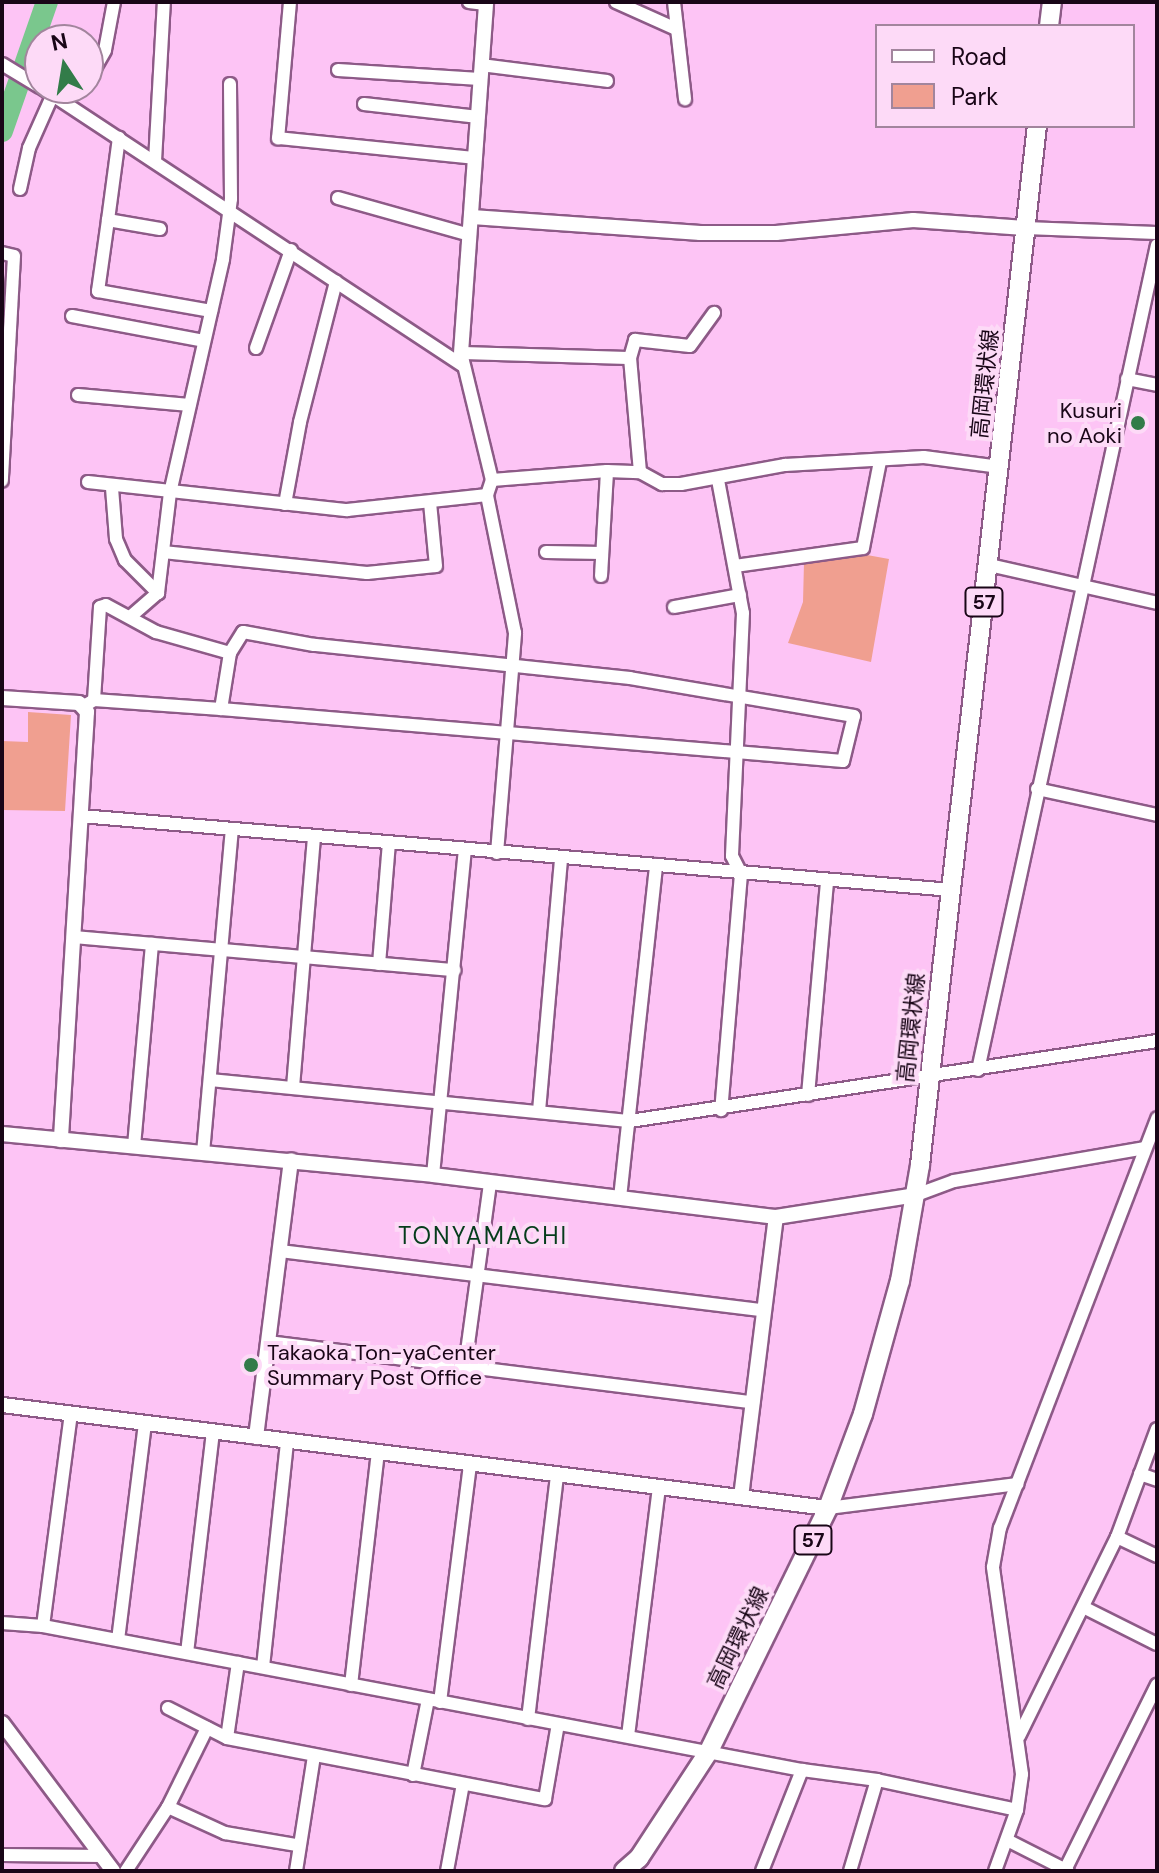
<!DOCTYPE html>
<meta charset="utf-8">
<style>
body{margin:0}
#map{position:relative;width:1159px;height:1873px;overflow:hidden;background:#fdc4f5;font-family:"DM Sans","Noto Sans JP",sans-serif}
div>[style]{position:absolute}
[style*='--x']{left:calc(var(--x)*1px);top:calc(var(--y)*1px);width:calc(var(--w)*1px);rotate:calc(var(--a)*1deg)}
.green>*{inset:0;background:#f09f90}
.river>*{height:22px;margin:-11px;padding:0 11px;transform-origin:11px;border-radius:11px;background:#7ac78d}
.roads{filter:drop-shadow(2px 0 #8d5a87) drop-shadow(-2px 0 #8d5a87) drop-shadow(0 2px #8d5a87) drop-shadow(0 -2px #8d5a87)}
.minor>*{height:12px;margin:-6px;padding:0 6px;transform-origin:6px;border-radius:6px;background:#fff}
.tertiary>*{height:14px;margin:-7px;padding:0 7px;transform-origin:7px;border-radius:7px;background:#fff}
.primary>*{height:18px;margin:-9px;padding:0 9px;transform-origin:9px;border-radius:9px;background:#fff}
.dots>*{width:22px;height:22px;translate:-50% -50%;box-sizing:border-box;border:4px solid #fddaf7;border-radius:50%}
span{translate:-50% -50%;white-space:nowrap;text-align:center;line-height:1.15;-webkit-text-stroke:8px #fddaf7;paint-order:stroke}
.shield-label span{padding:2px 6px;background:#fddaf7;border:2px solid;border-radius:6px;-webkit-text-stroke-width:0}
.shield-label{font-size:20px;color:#190617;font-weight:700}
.street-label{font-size:22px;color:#190617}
.poi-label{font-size:22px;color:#190617}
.right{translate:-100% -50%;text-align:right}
.left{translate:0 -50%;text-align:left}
.neighbourhood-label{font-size:24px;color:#053d1b;letter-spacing:2px}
.frame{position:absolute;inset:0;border:4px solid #190617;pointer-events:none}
.legend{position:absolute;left:875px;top:24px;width:260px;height:104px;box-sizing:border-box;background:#fddaf7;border:2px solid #a2859d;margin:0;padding:10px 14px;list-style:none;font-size:24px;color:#190617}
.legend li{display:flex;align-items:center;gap:16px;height:40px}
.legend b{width:40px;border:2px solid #a2859d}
.north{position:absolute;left:24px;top:24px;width:80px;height:80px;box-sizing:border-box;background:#fddaf7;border:2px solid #a2859d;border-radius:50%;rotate:348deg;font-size:22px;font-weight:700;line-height:32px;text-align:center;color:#190617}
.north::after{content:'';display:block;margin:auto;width:28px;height:36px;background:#327c49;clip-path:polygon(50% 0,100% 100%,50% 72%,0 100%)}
</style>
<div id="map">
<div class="green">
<div style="clip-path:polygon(867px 555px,889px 559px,871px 662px,788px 643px,803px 602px,804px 562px)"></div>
<div style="clip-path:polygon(28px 712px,71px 715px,65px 811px,2px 810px,2px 741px,28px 742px)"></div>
</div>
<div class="river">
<div style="--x:2;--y:131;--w:137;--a:-70.8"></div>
</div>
<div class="roads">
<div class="minor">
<div style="--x:290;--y:2;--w:137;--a:95"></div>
<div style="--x:278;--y:138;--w:198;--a:5.8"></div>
<div style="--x:469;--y:2;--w:16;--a:7"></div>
<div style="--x:616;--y:2;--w:66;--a:24.2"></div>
<div style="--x:674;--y:2;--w:98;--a:83.5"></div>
<div style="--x:2;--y:64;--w:44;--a:31.2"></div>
<div style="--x:481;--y:65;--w:127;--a:7.2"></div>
<div style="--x:338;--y:70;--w:142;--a:3.6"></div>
<div style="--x:88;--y:80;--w:34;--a:-60"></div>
<div style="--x:105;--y:50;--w:49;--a:-79.4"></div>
<div style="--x:42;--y:88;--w:503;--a:33.41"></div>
<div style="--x:62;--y:100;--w:20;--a:-37"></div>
<div style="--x:364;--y:104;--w:115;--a:6.5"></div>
<div style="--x:155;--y:161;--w:159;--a:-86.8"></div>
<div style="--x:20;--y:189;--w:42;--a:-77.6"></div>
<div style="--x:29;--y:148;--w:59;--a:-66"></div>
<div style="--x:338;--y:198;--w:137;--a:15.7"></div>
<div style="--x:108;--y:220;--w:83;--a:-82.4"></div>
<div style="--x:1025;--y:228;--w:132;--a:2.2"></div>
<div style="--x:160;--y:229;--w:53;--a:-170.2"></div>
<div style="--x:108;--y:220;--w:72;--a:98"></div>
<div style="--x:98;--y:291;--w:115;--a:10"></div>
<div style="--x:2;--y:253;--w:12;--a:14"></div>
<div style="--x:14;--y:256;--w:225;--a:93.1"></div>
<div style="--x:72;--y:316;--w:134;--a:10.7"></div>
<div style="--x:256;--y:348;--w:104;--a:-70.3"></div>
<div style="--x:1127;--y:379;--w:31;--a:11"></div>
<div style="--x:78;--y:395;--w:112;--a:5.1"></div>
<div style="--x:640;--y:472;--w:114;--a:-95"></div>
<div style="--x:630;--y:358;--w:19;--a:-74"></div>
<div style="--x:635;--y:340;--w:55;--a:6.2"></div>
<div style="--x:690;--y:346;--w:41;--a:-54"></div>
<div style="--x:492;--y:480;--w:115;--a:-4.5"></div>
<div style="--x:607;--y:471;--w:33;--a:2"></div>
<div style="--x:640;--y:472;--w:25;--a:29"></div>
<div style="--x:662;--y:484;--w:19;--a:0"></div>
<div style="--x:681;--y:484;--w:106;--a:-10.4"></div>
<div style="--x:785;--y:465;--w:139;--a:-3.3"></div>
<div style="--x:924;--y:457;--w:77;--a:7.5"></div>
<div style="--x:718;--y:480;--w:135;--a:79.4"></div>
<div style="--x:743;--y:613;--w:243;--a:92.6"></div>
<div style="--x:732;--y:856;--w:20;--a:63"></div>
<div style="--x:741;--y:874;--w:237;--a:94.8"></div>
<div style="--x:88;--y:482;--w:261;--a:6.2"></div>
<div style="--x:347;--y:510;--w:141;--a:-6.1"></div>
<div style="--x:112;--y:488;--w:51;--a:85.5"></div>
<div style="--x:116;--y:539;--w:23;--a:67"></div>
<div style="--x:125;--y:560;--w:47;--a:45"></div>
<div style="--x:285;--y:504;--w:83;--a:-79.6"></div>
<div style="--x:300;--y:422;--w:145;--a:-75.6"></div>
<div style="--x:163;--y:552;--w:205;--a:5.9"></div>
<div style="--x:367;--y:573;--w:69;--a:-5.8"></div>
<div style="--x:436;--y:566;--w:64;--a:-95.4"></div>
<div style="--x:546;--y:552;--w:56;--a:1"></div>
<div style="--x:989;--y:565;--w:172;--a:12.7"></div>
<div style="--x:735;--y:566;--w:129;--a:-8"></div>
<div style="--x:863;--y:548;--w:89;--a:-78.9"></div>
<div style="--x:601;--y:576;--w:105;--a:-86.7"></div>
<div style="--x:674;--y:607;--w:67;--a:-10.3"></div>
<div style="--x:130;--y:617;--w:37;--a:-41"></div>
<div style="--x:158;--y:593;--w:101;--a:-83.2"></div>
<div style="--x:170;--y:493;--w:240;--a:-77.2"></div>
<div style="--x:223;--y:259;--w:61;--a:-82.4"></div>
<div style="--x:231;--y:199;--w:115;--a:-90.5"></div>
<div style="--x:94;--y:700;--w:93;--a:-86.3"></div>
<div style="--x:100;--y:607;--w:6;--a:-18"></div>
<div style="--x:106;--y:605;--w:57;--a:28.4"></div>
<div style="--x:156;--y:632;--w:77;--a:15.8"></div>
<div style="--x:84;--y:706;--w:12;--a:-31"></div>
<div style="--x:94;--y:700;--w:127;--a:4.1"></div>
<div style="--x:221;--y:709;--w:624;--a:4.78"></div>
<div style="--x:843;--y:761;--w:46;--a:-76.3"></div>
<div style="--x:854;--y:716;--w:227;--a:-170.4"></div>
<div style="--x:630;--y:678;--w:318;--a:-174"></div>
<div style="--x:314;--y:645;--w:72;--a:-169.6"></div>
<div style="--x:243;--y:632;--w:25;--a:122"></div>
<div style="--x:230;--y:653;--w:57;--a:99.1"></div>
<div style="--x:1037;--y:789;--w:123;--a:12.2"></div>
<div style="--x:81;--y:816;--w:873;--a:4.86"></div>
<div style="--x:497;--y:853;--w:221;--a:-85.3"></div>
<div style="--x:515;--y:633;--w:141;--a:-101.5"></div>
<div style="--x:487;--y:495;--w:16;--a:-72"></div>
<div style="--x:492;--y:480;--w:131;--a:-103.7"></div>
<div style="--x:461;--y:353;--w:169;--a:1.7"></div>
<div style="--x:74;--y:937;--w:382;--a:5"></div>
<div style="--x:379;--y:964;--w:121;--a:-85.3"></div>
<div style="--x:978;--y:1070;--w:844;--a:-77.76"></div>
<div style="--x:211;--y:1080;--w:421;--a:5.6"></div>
<div style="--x:630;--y:1121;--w:533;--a:-8.63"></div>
<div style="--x:293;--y:1087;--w:251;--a:-85.2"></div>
<div style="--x:808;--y:1095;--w:215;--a:-84.9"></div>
<div style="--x:539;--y:1111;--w:254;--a:-85"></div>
<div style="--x:134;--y:1146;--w:203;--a:-84.9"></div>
<div style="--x:203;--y:1153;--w:325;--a:-84.9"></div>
<div style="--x:433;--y:1175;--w:327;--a:-84.4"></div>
<div style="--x:916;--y:1195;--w:40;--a:-20.2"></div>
<div style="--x:954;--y:1181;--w:194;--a:-9.8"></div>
<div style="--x:620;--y:1198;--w:335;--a:-83.8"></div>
<div style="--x:280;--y:1251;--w:488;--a:7"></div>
<div style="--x:268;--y:1342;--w:489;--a:7.1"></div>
<div style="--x:465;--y:1366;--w:185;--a:-82.2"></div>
<div style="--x:1140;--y:1474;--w:18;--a:19"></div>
<div style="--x:828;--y:1508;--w:191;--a:-7.2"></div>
<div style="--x:1117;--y:1537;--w:44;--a:25.4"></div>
<div style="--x:1085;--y:1608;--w:80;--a:26.6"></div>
<div style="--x:2;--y:1623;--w:41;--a:4.2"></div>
<div style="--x:43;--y:1626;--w:773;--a:10.74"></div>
<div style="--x:802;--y:1770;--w:76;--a:7.6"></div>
<div style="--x:877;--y:1780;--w:143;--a:12.1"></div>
<div style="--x:43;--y:1626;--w:215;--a:-82.5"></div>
<div style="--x:118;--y:1640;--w:219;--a:-82.9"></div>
<div style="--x:187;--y:1653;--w:224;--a:-83.3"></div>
<div style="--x:263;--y:1667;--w:227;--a:-83.9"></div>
<div style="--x:351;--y:1685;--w:234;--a:-83.4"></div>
<div style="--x:440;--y:1702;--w:240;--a:-82.8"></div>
<div style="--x:168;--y:1708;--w:66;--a:27"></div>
<div style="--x:227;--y:1738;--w:324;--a:10.9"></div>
<div style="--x:545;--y:1799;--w:76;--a:-80.2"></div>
<div style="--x:528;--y:1719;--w:247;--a:-83.2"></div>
<div style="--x:628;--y:1736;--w:251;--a:-82.9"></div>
<div style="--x:1019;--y:1736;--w:222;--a:-63.8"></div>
<div style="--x:1117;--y:1537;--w:115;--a:-69.7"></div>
<div style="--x:227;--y:1738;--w:76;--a:-81.7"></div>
<div style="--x:413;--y:1775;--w:77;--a:-78.8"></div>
<div style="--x:168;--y:1807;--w:63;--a:24.5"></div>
<div style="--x:225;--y:1833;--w:73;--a:9.5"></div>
<div style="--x:1007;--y:1840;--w:68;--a:26.9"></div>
<div style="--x:2;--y:1855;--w:101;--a:0.6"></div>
<div style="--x:1065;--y:1870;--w:207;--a:-63.6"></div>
<div style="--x:126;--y:1871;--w:77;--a:-56.7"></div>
<div style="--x:168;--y:1807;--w:88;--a:-63.7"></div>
<div style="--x:296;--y:1871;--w:116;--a:-81.1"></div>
<div style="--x:447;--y:1871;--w:88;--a:-79.6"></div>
<div style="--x:762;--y:1871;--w:109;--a:-68.4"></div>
<div style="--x:850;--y:1871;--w:95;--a:-73.5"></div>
<div style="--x:995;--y:1871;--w:65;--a:-70.2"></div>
<div style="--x:1017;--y:1810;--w:36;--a:-82"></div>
<div style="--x:1022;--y:1774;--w:209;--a:-98"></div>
<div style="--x:993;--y:1567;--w:40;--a:-80"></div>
<div style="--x:1000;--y:1528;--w:439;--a:-69"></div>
</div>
<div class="tertiary">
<div style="--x:472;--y:217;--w:229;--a:4"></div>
<div style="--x:700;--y:233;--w:76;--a:0"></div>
<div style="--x:776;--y:233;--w:138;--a:-5.4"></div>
<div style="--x:913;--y:220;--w:112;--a:4.1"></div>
<div style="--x:461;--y:353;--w:352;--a:-85.9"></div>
<div style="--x:2;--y:698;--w:77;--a:3.7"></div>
<div style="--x:79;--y:703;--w:12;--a:48"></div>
<div style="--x:87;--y:712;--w:429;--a:93.5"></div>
<div style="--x:2;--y:1134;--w:433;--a:5.4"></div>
<div style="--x:433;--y:1175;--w:346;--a:7"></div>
<div style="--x:776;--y:1217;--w:142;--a:-8.9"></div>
<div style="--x:2;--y:1405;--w:832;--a:7.11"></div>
<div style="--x:256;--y:1437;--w:279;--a:-82.8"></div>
<div style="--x:741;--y:1497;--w:282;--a:-82.9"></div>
<div style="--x:2;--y:1723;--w:185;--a:53.1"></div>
</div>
<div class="primary">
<div style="--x:1049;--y:26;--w:24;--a:-83"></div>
<div style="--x:624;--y:1871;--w:20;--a:-41"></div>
<div style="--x:639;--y:1858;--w:128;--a:-56.8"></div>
<div style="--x:709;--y:1751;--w:271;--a:-63.9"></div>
<div style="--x:828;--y:1508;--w:100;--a:-69.6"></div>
<div style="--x:863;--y:1414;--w:138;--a:-74.5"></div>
<div style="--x:900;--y:1281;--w:118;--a:-80.2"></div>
<div style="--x:920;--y:1165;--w:1046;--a:-83.58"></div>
</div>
</div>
<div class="dots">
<div style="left:1138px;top:423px;background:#327c49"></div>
<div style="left:251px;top:1365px;background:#327c49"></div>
</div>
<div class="shield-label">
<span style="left:984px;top:602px">57</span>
<span style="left:813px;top:1540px">57</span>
</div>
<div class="street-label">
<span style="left:985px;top:384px;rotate:-84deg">高岡環状線</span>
<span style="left:911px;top:1028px;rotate:-84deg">高岡環状線</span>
<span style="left:738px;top:1638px;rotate:-64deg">高岡環状線</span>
</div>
<div class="poi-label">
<span class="right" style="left:1122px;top:423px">Kusuri<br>no Aoki</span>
<span class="left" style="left:267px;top:1365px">Takaoka Ton-yaCenter<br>Summary Post Office</span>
</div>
<div class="neighbourhood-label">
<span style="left:483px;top:1236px">TONYAMACHI</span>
</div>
<div class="frame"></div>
<ul class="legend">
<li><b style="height:10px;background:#fff"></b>Road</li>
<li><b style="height:22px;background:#f09f90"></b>Park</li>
</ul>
<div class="north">N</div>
</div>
